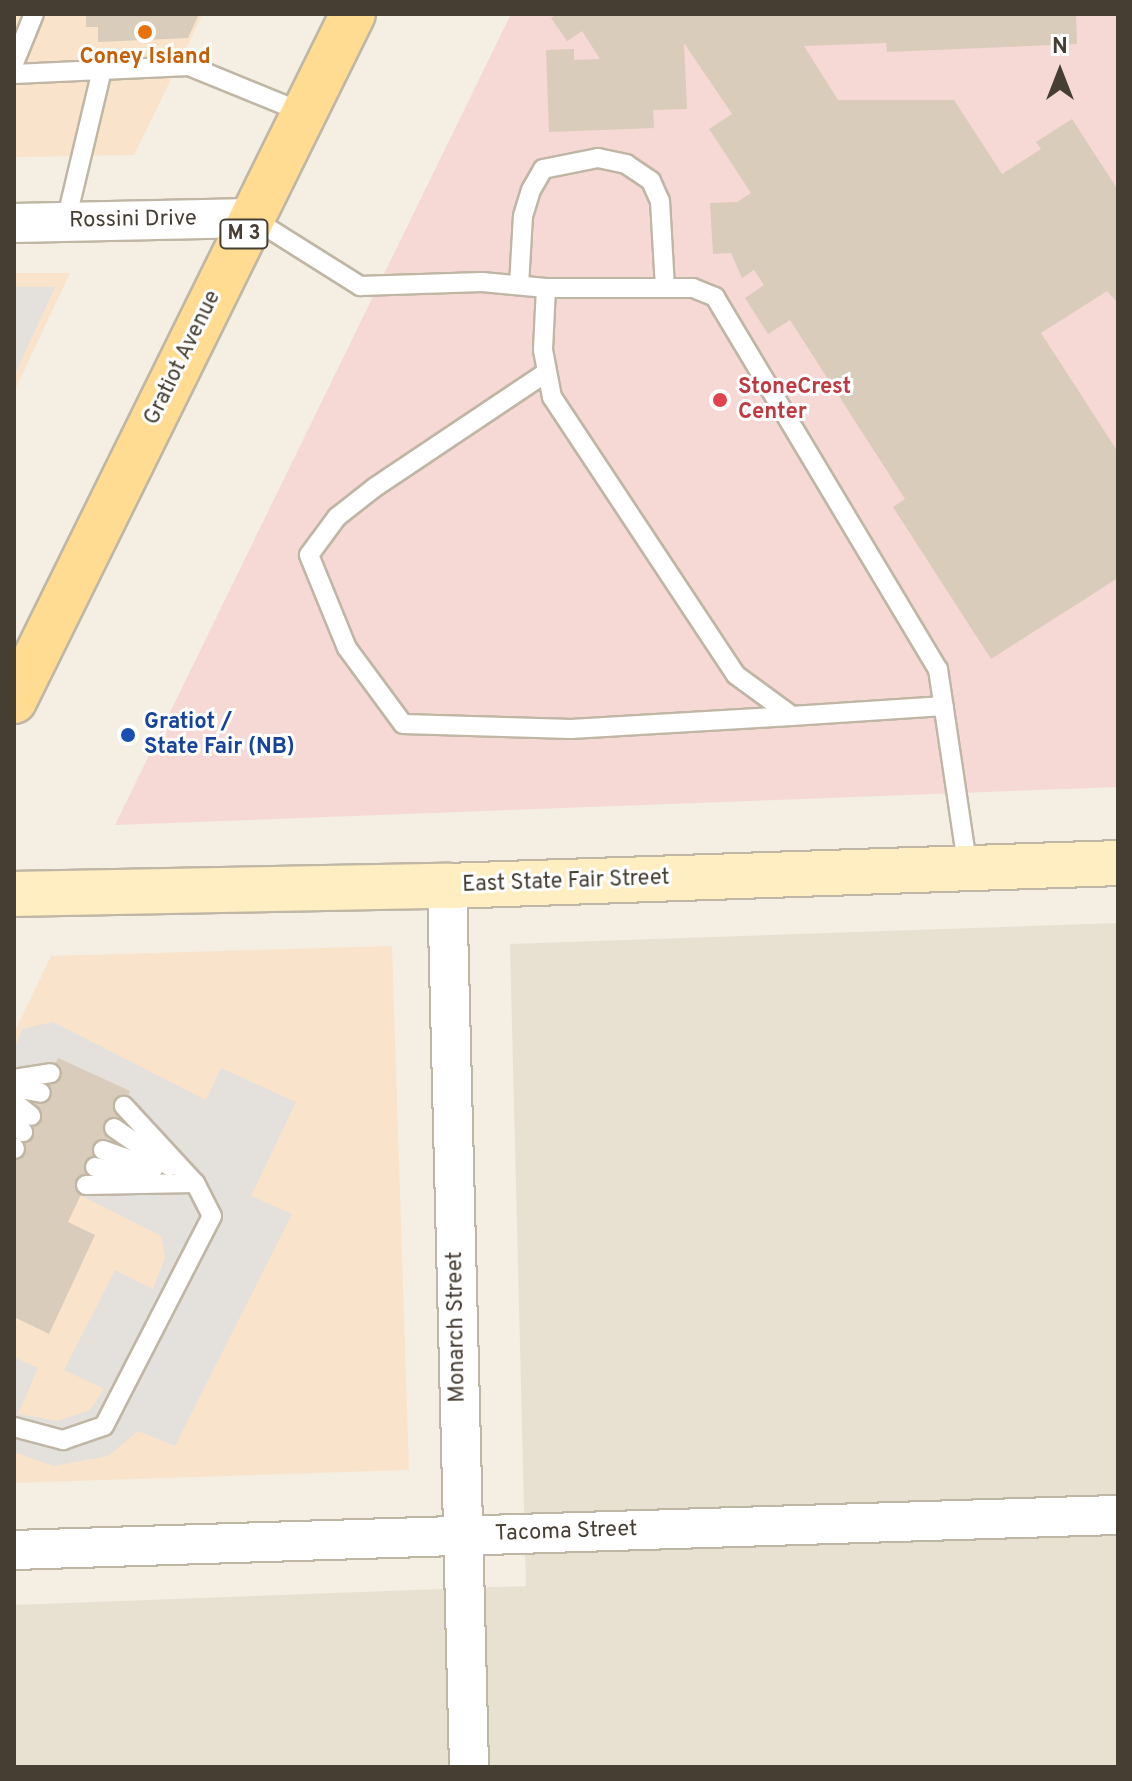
<!DOCTYPE html>
<style>
body{margin:0}
#map{position:relative;width:1132px;height:1781px;overflow:hidden;background:#f4eee3;font-family:Overpass,sans-serif}
div>[style]{position:absolute}
[style*='--x']{left:calc(var(--x)*1px);top:calc(var(--y)*1px);width:calc(var(--w)*1px);rotate:calc(var(--a)*1deg)}
.residential>*{inset:0;background:#e8e0d1}
.commercial>*{inset:0;background:#f9e4cb}
.medical>*{inset:0;background:#f6d8d5}
.parking>*{inset:0;background:#e4e0dc}
.building>*{inset:0;background:#daccba}
.roads{filter:drop-shadow(2px 0 #c0b6a5) drop-shadow(-2px 0 #c0b6a5) drop-shadow(0 2px #c0b6a5) drop-shadow(0 -2px #c0b6a5)}
.lane>*{height:18px;margin:-9px;padding:0 9px;transform-origin:9px;border-radius:9px;background:#fff}
.street>*{height:38px;margin:-19px;padding:0 19px;transform-origin:19px;border-radius:19px;background:#fff}
.secondary>*{height:44px;margin:-22px;padding:0 22px;transform-origin:22px;border-radius:22px;background:#ffeec2}
.primary>*{height:44px;margin:-22px;padding:0 22px;transform-origin:22px;border-radius:22px;background:#ffdc91}
.dots>*{width:22px;height:22px;translate:-50% -50%;box-sizing:border-box;border:4px solid #fff;border-radius:50%}
span{translate:-50% -50%;white-space:nowrap;text-align:center;line-height:1.15;-webkit-text-stroke:6px #fff;paint-order:stroke}
.shield-label span{padding:2px 6px;background:#fff;border:2px solid;border-radius:6px;-webkit-text-stroke-width:0}
.shield-label{font-size:20px;color:#463e33;font-weight:700}
.food-label{font-size:22px;color:#c56008;font-weight:700}
.street-label{font-size:22px;color:#463e33}
.health-label{font-size:22px;color:#be3a42;font-weight:700}
.left{translate:0 -50%;text-align:left}
.transit-label{font-size:22px;color:#164399;font-weight:700}
.frame{position:absolute;inset:0;border:16px solid #463e33;pointer-events:none}
.north{position:absolute;left:1020px;top:32px;width:80px;height:80px;-webkit-text-stroke:6px #fff;paint-order:stroke;rotate:0deg;font-size:22px;font-weight:700;line-height:32px;text-align:center;color:#463e33}
.north::after{content:'';display:block;margin:auto;width:28px;height:36px;background:#463e33;clip-path:polygon(50% 0,100% 100%,50% 72%,0 100%)}
</style>
<div id="map">
<div class="residential">
<div style="clip-path:polygon(1118px 923px,1118px 1767px,14px 1767px,14px 1605px,526px 1586px,510px 944px)"></div>
</div>
<div class="commercial">
<div style="clip-path:polygon(14px 14px,203px 14px,134px 155px,14px 157px)"></div>
<div style="clip-path:polygon(14px 273px,70px 273px,14px 392px)"></div>
<div style="clip-path:polygon(392px 946px,409px 1470px,14px 1483px,14px 1033px,51px 956px)"></div>
</div>
<div class="medical">
<div style="clip-path:polygon(511px 14px,1118px 14px,1118px 787px,115px 825px)"></div>
</div>
<div class="parking">
<div style="clip-path:polygon(14px 287px,55px 287px,14px 376px)"></div>
<div style="clip-path:polygon(53px 1022px,206px 1100px,221px 1068px,296px 1102px,251px 1196px,292px 1214px,175px 1446px,138px 1431px,108px 1456px,53px 1466px,14px 1452px,14px 1357px,38px 1368px,18px 1414px,58px 1421px,90px 1410px,104px 1389px,64px 1370px,115px 1270px,153px 1289px,165px 1257px,161px 1236px,14px 1162px,14px 1049px,22px 1029px)"></div>
</div>
<div class="building">
<div style="clip-path:polygon(86px 14px,199px 14px,188px 38px,98px 42px,98px 27px,86px 27px)"></div>
<div style="clip-path:polygon(558px 14px,1076px 14px,1077px 44px,887px 52px,886px 43px,804px 46px,838px 100px,954px 100px,1002px 174px,1041px 149px,1036px 142px,1072px 119px,1118px 190px,1118px 303px,1107px 291px,1041px 333px,1118px 452px,1118px 578px,991px 659px,893px 507px,905px 499px,790px 320px,768px 334px,745px 298px,764px 285px,754px 270px,742px 278px,731px 253px,713px 254px,710px 203px,737px 202px,751px 193px,709px 129px,732px 114px,684px 43px,687px 109px,653px 110px,654px 128px,549px 132px,546px 50px,574px 49px,574px 60px,600px 59px,582px 31px,567px 41px,551px 18px)"></div>
<div style="clip-path:polygon(58px 1058px,130px 1091px,68px 1222px,95px 1235px,49px 1334px,14px 1317px,14px 1151px)"></div>
</div>
<div class="roads">
<div class="lane">
<div style="--x:14;--y:63;--w:53;--a:-67.8"></div>
<div style="--x:14;--y:74;--w:175;--a:-2.6"></div>
<div style="--x:189;--y:66;--w:124;--a:22.2"></div>
<div style="--x:252;--y:218;--w:128;--a:32.2"></div>
<div style="--x:360;--y:286;--w:122;--a:-1.9"></div>
<div style="--x:482;--y:282;--w:64;--a:5.4"></div>
<div style="--x:546;--y:288;--w:147;--a:0"></div>
<div style="--x:693;--y:288;--w:24;--a:22"></div>
<div style="--x:715;--y:297;--w:434;--a:59.1"></div>
<div style="--x:938;--y:669;--w:202;--a:81.5"></div>
<div style="--x:66;--y:221;--w:155;--a:-76.6"></div>
<div style="--x:519;--y:285;--w:69;--a:-86.7"></div>
<div style="--x:523;--y:216;--w:27;--a:-73"></div>
<div style="--x:531;--y:190;--w:24;--a:-60"></div>
<div style="--x:543;--y:169;--w:56;--a:-11.3"></div>
<div style="--x:598;--y:158;--w:29;--a:12"></div>
<div style="--x:626;--y:164;--w:30;--a:34"></div>
<div style="--x:651;--y:181;--w:22;--a:66"></div>
<div style="--x:660;--y:201;--w:87;--a:86.7"></div>
<div style="--x:546;--y:288;--w:62;--a:92.8"></div>
<div style="--x:543;--y:350;--w:48;--a:79.2"></div>
<div style="--x:552;--y:397;--w:333;--a:56.5"></div>
<div style="--x:736;--y:675;--w:69;--a:36.2"></div>
<div style="--x:792;--y:716;--w:152;--a:-3.8"></div>
<div style="--x:547;--y:372;--w:208;--a:146.2"></div>
<div style="--x:374;--y:488;--w:47;--a:141.9"></div>
<div style="--x:337;--y:517;--w:47;--a:126.4"></div>
<div style="--x:309;--y:555;--w:100;--a:67.8"></div>
<div style="--x:347;--y:648;--w:94;--a:53.6"></div>
<div style="--x:403;--y:724;--w:168;--a:1.7"></div>
<div style="--x:571;--y:729;--w:221;--a:-3.4"></div>
<div style="--x:14;--y:1079;--w:37;--a:-9"></div>
<div style="--x:14;--y:1088;--w:27;--a:10"></div>
<div style="--x:14;--y:1102;--w:22;--a:39"></div>
<div style="--x:14;--y:1119;--w:16;--a:55"></div>
<div style="--x:114;--y:1128;--w:67;--a:34.6"></div>
<div style="--x:14;--y:1147;--w:2;--a:63"></div>
<div style="--x:103;--y:1150;--w:54;--a:19.4"></div>
<div style="--x:95;--y:1167;--w:54;--a:9.6"></div>
<div style="--x:86;--y:1185;--w:109;--a:-1.1"></div>
<div style="--x:14;--y:1427;--w:51;--a:14.9"></div>
<div style="--x:63;--y:1440;--w:43;--a:-18.9"></div>
<div style="--x:104;--y:1426;--w:236;--a:-62.8"></div>
<div style="--x:212;--y:1216;--w:37;--a:-117"></div>
<div style="--x:195;--y:1183;--w:105;--a:-132.7"></div>
</div>
<div class="street">
<div style="--x:14;--y:223;--w:238;--a:-1.2"></div>
<div style="--x:447;--y:886;--w:881;--a:88.57"></div>
<div style="--x:14;--y:1550;--w:1105;--a:-1.82"></div>
</div>
<div class="secondary">
<div style="--x:14;--y:894;--w:433;--a:-1.1"></div>
<div style="--x:447;--y:886;--w:671;--a:-1.96"></div>
</div>
<div class="primary">
<div style="--x:14;--y:701;--w:766;--a:-63.74"></div>
</div>
</div>
<div class="dots">
<div style="left:145px;top:32px;background:#e8710a"></div>
<div style="left:720px;top:400px;background:#e0444e"></div>
<div style="left:128px;top:735px;background:#1a4fb4"></div>
</div>
<div class="shield-label">
<span style="left:244px;top:234px">M 3</span>
</div>
<div class="food-label">
<span style="left:145px;top:58px">Coney Island</span>
</div>
<div class="street-label">
<span style="left:133px;top:220px;rotate:-1deg">Rossini Drive</span>
<span style="left:183px;top:358px;rotate:-64deg">Gratiot Avenue</span>
<span style="left:566px;top:882px;rotate:-2deg">East State Fair Street</span>
<span style="left:457px;top:1327px;rotate:-91deg">Monarch Street</span>
<span style="left:566px;top:1532px;rotate:-2deg">Tacoma Street</span>
</div>
<div class="health-label">
<span class="left" style="left:738px;top:400px">StoneCrest<br>Center</span>
</div>
<div class="transit-label">
<span class="left" style="left:144px;top:735px">Gratiot /<br>State Fair (NB)</span>
</div>
<div class="frame"></div>
<div class="north">N</div>
</div>
